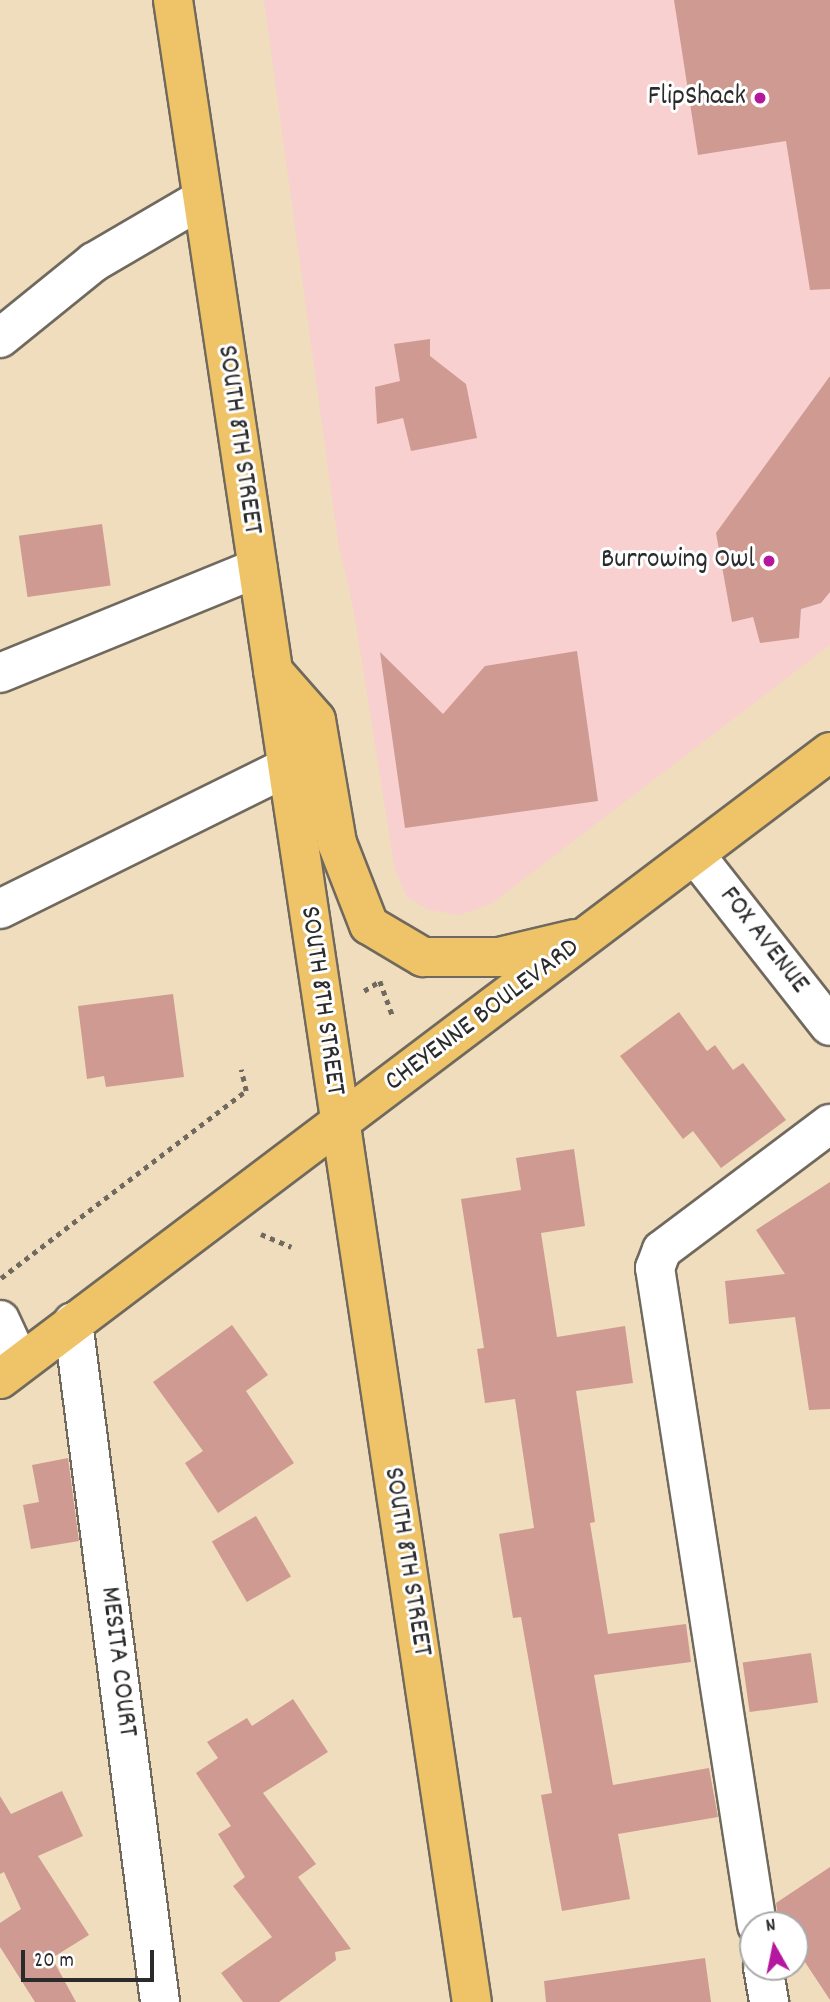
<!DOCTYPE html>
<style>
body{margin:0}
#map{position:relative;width:830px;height:2002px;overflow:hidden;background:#f0ddbd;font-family:Dekko,sans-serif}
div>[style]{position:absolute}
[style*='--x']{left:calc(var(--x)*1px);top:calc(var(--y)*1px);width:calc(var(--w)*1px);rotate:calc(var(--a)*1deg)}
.built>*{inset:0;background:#f7d0cf}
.building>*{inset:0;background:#cf9a92;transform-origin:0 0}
.path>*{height:4.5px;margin-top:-2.25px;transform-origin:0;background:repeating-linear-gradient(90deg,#70695e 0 5px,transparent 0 10px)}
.roads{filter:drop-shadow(2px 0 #70695e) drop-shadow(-2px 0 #70695e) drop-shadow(0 2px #70695e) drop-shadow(0 -2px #70695e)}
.minor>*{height:38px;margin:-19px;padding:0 19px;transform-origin:19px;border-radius:19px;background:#fff}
.major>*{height:38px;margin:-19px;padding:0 19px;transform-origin:19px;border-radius:19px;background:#efc469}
.dots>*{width:19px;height:19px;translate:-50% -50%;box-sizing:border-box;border:4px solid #fff;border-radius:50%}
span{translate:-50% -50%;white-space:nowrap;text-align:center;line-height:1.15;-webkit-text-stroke:6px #fff;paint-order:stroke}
.poi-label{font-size:28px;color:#2b2b2b}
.right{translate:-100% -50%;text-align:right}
.street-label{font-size:28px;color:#2b2b2b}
.north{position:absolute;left:739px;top:1911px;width:70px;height:70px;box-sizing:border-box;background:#fff;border:2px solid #aaa;border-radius:50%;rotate:351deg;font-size:19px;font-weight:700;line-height:28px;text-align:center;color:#2b2b2b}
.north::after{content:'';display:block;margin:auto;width:24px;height:32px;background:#b5179e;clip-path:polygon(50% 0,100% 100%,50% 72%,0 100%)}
.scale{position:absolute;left:21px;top:1950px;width:133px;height:32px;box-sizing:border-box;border:4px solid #2b2b2b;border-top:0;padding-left:9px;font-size:21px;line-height:24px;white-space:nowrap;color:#2b2b2b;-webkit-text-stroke:5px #fff;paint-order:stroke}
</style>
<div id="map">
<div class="built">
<div style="clip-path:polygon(264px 0,830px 0,830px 645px,491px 904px,459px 915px,429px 910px,407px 897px,395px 870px,353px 606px,338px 541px)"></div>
</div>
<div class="building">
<div style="clip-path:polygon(674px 0,830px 0,830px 289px,810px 290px,786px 141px,698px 155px)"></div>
<div style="clip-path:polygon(430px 339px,430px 356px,466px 384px,477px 438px,411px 451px,403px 418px,377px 424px,375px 387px,400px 381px,394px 344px)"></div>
<div style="clip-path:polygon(830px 376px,830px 592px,821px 603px,801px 609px,799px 638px,760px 643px,753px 617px,732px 622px,716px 533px)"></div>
<div style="left:102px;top:524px;width:62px;height:84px;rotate:82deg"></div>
<div style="clip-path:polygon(577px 651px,598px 801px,405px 828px,380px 652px,443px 714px,485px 666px)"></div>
<div style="clip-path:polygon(173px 994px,184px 1077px,106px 1087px,104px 1076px,87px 1079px,78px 1006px)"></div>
<div style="clip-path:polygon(679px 1012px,707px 1051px,715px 1045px,733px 1070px,743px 1063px,786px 1120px,721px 1168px,693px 1131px,683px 1139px,620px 1056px)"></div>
<div style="clip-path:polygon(574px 1149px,585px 1226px,541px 1233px,557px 1337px,625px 1326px,633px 1383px,576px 1391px,595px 1522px,590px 1523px,608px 1634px,686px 1624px,691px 1662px,594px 1675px,613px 1785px,709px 1768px,718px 1817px,618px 1834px,630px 1899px,562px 1911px,541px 1795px,552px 1793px,521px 1617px,513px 1618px,499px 1534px,534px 1528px,515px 1399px,485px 1403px,477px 1349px,484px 1348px,461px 1199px,521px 1190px,516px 1158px)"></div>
<div style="clip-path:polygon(830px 1182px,830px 1409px,809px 1410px,795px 1317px,729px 1324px,725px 1281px,785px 1274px,756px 1230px)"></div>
<div style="clip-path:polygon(232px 1325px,268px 1375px,246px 1391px,294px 1463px,218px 1513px,185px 1463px,203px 1451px,153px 1382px)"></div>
<div style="clip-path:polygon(68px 1458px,79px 1541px,31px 1549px,23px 1505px,39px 1502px,32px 1465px)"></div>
<div style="left:256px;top:1516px;width:70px;height:51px;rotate:60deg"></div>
<div style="left:811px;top:1653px;width:50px;height:69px;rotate:82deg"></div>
<div style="clip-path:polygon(293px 1699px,328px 1752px,263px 1793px,316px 1864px,298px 1877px,351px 1949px,335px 1952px,336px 1960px,279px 2002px,243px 2002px,221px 1973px,272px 1937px,233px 1886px,245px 1877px,218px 1834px,231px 1826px,196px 1773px,218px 1758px,207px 1742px,247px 1718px,252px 1726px)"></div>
<div style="clip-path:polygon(62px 1791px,83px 1836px,38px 1856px,89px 1935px,52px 1958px,76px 2002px,35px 2002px,0 1947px,0 1923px,21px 1909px,4px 1872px,0 1874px,0 1796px,11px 1814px)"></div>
<div style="clip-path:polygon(830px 1867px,830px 2000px,795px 1947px,795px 1925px,779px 1922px,776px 1903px)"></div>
<div style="clip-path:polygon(705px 1958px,711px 2002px,546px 2002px,544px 1981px)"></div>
</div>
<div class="path">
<div style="--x:380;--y:981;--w:38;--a:70"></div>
<div style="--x:364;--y:991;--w:19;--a:-32"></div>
<div style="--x:261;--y:1234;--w:33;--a:23"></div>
<div style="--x:1;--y:1278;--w:308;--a:-37.4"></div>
<div style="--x:246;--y:1091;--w:22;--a:-103"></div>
</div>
<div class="roads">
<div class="minor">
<div style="--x:0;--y:338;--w:121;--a:-39"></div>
<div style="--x:94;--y:262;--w:125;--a:-30.3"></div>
<div style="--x:0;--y:673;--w:278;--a:-22.2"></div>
<div style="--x:696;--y:856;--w:216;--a:51.8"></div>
<div style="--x:0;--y:909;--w:320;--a:-26.3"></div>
<div style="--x:0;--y:1320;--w:47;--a:65.1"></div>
<div style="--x:73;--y:1322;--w:686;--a:82.71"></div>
<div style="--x:757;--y:1925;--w:665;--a:-98.82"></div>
<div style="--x:655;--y:1268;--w:19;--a:-69"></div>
<div style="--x:662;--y:1250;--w:210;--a:-36.9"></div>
<div style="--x:763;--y:1967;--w:36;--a:80"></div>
</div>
<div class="major">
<div style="--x:173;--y:0;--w:2024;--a:81.51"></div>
<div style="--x:273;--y:671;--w:65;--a:48.7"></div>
<div style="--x:316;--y:720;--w:125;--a:80.3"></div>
<div style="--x:337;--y:843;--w:88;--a:68.7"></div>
<div style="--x:369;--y:925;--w:63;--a:30.7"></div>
<div style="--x:423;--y:957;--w:76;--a:0"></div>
<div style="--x:499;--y:957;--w:78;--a:-13.3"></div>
<div style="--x:0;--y:1379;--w:1040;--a:-37.07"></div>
</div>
</div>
<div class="dots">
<div style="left:760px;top:98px;background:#b5179e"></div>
<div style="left:769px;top:561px;background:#b5179e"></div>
</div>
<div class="poi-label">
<span class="right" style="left:746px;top:98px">FlipShack</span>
<span class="right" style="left:755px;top:561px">Burrowing Owl</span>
</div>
<div class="street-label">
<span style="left:238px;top:440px;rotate:82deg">SOUTH 8TH STREET</span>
<span style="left:763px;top:941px;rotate:52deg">FOX AVENUE</span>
<span style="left:321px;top:1001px;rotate:82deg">SOUTH 8TH STREET</span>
<span style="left:483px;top:1016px;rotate:-37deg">CHEYENNE BOULEVARD</span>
<span style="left:406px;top:1562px;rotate:81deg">SOUTH 8TH STREET</span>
<span style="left:117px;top:1662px;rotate:83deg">MESITA COURT</span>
</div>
<div class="north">N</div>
<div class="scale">20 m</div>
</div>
